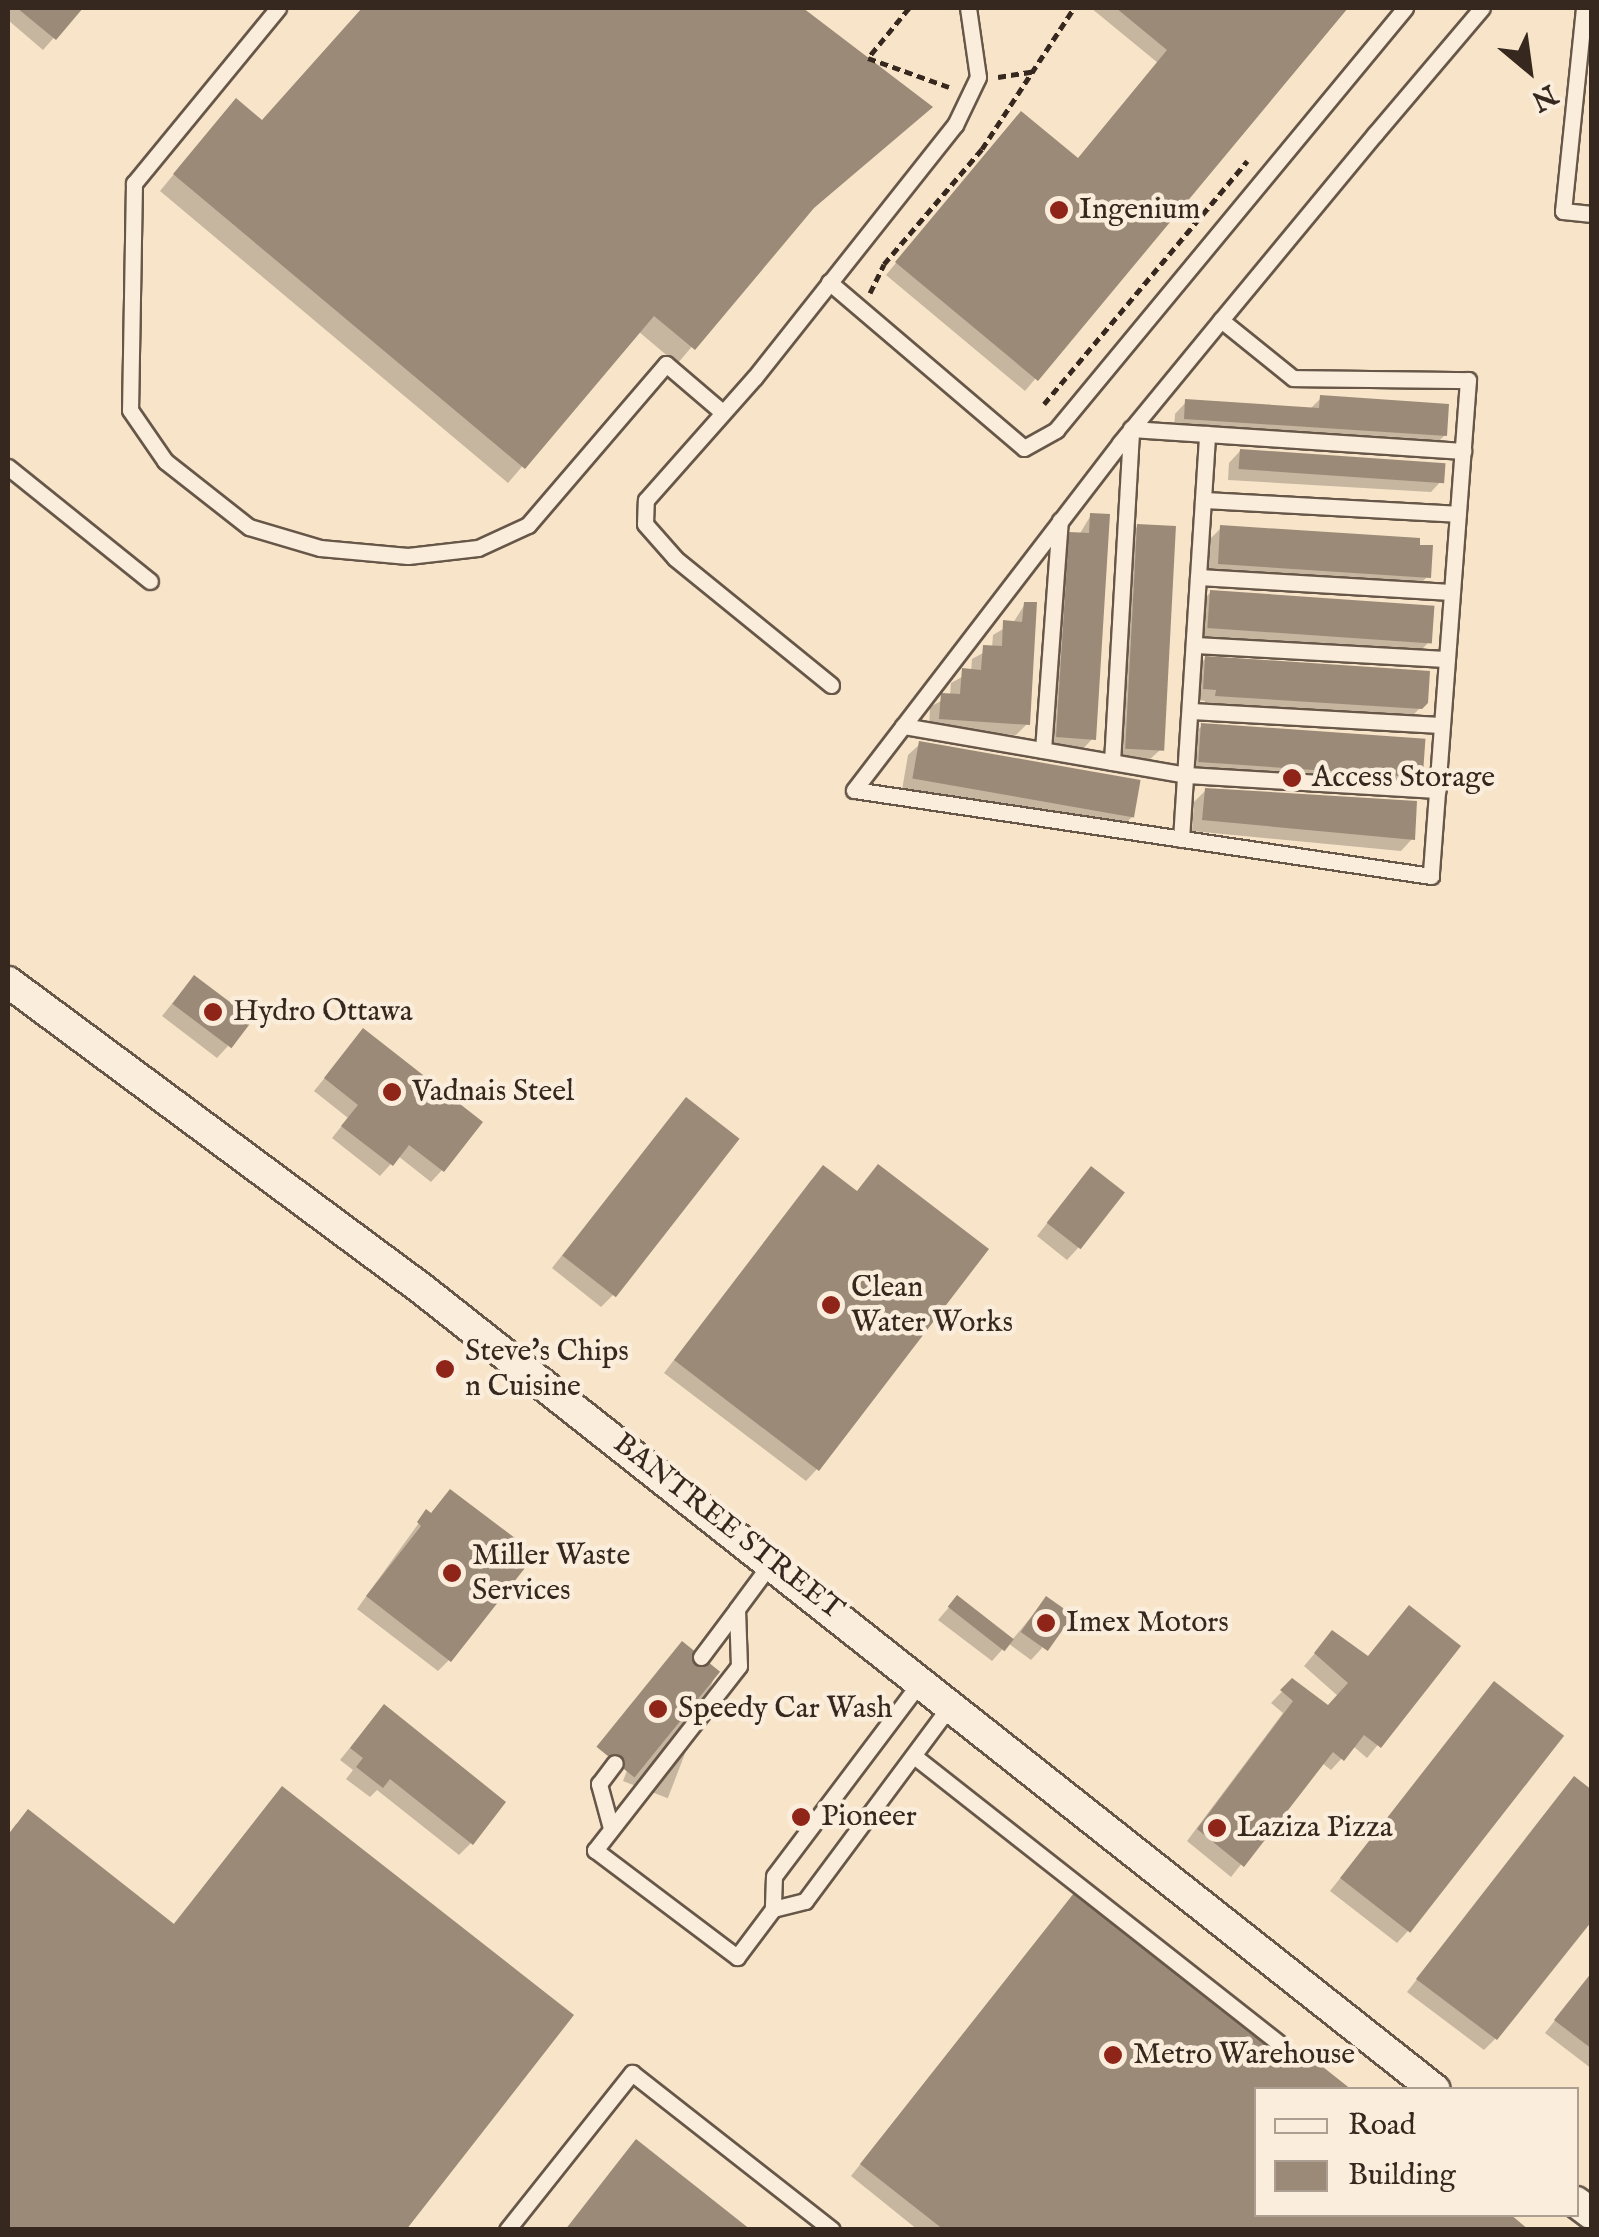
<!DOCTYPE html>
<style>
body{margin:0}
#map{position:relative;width:1599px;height:2237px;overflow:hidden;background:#f8e4c8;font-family:"IM FELL English",serif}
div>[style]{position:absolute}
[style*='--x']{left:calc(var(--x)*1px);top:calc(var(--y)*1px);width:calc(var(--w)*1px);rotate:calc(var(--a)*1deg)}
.shadow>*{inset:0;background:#0003;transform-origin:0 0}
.building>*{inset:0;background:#9b8a77;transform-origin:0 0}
.path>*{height:5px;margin-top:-2.5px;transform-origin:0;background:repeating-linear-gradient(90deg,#37281f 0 8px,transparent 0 13px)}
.roads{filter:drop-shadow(2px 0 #675749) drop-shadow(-2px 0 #675749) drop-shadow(0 2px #675749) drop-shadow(0 -2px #675749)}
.lane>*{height:15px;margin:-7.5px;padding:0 7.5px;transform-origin:7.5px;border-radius:7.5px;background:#faeddb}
.street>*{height:30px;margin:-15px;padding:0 15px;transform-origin:15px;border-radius:15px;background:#faeddb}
.dots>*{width:28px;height:28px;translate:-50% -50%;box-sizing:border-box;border:5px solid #faeddb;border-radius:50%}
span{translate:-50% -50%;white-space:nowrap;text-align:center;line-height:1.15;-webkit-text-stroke:9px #faeddb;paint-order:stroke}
.poi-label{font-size:30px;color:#37281f}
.left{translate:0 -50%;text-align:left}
.street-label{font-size:30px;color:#37281f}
.frame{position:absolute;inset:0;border:10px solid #37281f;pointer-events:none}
.legend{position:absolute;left:1254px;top:2087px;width:325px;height:130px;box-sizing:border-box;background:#faeddb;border:2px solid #ac9e90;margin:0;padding:12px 18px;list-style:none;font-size:30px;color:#37281f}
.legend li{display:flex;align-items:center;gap:20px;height:50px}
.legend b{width:50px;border:2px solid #ac9e90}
.north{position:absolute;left:1479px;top:20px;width:100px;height:100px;-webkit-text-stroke:8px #faeddb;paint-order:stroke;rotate:151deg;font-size:28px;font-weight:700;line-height:40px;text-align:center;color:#37281f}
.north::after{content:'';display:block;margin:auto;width:35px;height:45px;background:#37281f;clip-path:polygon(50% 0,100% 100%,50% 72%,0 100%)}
</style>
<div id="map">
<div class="shadow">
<div style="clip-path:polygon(8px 8px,80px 8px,43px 50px,8px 20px)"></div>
<div style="clip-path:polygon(364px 8px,802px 8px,929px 107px,805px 215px,677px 364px,638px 331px,508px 483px,160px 191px,221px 117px,261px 123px)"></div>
<div style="clip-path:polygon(1091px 8px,1345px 8px,1025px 391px,886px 275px,1010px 125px,1077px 160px,1158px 63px)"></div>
<div style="clip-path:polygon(1321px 398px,1445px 435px,1433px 447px,1174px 430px,1175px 414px,1186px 402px,1309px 410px)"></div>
<div style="clip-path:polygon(1240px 451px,1442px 480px,1431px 492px,1228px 480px,1229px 463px)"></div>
<div style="clip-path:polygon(1091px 515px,1093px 738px,1082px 750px,1046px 748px,1058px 546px,1079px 535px)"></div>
<div style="clip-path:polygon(1138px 526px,1160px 750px,1148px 761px,1112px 759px,1126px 538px)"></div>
<div style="clip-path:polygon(1221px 528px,1428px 576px,1416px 588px,1208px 575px,1210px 539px)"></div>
<div style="clip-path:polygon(1211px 592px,1430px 641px,1418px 653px,1197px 639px,1199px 604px)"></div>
<div style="clip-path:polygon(1025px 604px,1027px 724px,1016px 735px,929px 730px,930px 707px,950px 696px,951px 683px,971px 672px,972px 659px,992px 648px,993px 635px,1013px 623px)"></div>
<div style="clip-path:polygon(1206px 658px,1426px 702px,1408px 720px,1205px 707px,1205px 701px,1193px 699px,1194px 670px)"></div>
<div style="clip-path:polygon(1202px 726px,1421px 775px,1410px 787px,1188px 773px,1190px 737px)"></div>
<div style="clip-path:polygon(920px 744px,1132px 817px,1120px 829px,902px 790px,908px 755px)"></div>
<div style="clip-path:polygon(1206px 790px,1412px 839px,1401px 851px,1192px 831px,1194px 802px)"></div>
<div style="clip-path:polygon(183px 990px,228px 1046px,217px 1058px,162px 1016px)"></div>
<div style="clip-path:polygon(363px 1031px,442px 1170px,431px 1182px,398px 1156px,380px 1176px,332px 1138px,348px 1118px,314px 1091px)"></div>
<div style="clip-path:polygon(675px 1112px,613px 1295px,601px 1307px,552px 1268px)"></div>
<div style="clip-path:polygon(878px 1167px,817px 1469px,806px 1481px,664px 1373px,812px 1179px,856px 1193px)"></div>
<div style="clip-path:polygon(1080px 1181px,1078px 1248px,1067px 1260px,1037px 1236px)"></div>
<div style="clip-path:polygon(426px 1513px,449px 1660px,438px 1671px,357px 1609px)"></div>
<div style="clip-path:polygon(957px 1598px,1012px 1640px,1046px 1599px,1042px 1648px,1031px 1660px,1008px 1643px,992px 1661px,938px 1620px)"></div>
<div style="clip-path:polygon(1332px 1633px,1367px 1659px,1458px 1647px,1367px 1758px,1353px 1746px,1331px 1770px,1322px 1763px,1231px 1877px,1187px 1841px,1283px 1713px,1271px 1703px,1292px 1681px,1328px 1708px,1338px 1696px,1304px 1666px)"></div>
<div style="left:671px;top:1656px;width:48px;height:134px;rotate:21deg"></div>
<div style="clip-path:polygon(1494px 1684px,1408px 1931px,1397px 1943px,1330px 1891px)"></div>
<div style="clip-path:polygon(373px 1719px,471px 1843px,459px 1855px,377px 1790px,370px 1797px,346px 1779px,353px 1770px,340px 1760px)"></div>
<div style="clip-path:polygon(1563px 1791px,1495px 2039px,1484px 2050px,1407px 1992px)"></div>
<div style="clip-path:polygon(271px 1801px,402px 2230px,8px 2230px,8px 1835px,16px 1824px,172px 1926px)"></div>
<div style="clip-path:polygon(1063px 1908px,1286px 2064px,1299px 2051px,1347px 2090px,1256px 2090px,1256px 2214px,1525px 2230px,918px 2230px,851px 2176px)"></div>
<div style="clip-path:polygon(1592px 1973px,1592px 2069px,1545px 2033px)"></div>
</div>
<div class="building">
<div style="clip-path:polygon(17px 8px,83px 8px,56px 40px)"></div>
<div style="clip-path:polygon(362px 8px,803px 8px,933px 107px,814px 208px,695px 350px,654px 316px,525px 469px,173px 174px,236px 98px,262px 120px)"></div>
<div style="clip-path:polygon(1116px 8px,1348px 8px,1038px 381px,895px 262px,1021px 111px,1078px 158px,1167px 50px)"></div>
<div style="clip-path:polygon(1320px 395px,1449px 404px,1447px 436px,1184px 419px,1185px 399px,1319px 408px)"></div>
<div style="left:1240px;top:449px;width:206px;height:20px;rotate:4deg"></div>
<div style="clip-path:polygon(1090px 513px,1110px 514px,1096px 740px,1056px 737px,1069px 532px,1089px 533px)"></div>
<div style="left:1137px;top:524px;width:39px;height:225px;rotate:3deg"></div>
<div style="clip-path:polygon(1220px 525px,1420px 538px,1420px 545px,1433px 545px,1431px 578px,1218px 564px)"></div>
<div style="left:1210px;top:590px;width:225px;height:38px;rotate:4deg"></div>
<div style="clip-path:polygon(1024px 602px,1037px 602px,1030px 725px,939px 719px,941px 693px,960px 694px,962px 668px,981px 670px,983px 645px,1002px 646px,1003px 620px,1022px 622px)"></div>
<div style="clip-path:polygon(1205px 656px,1430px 671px,1428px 703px,1422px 709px,1215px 696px,1216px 690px,1203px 689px)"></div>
<div style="left:1201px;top:723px;width:225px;height:39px;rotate:4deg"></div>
<div style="left:919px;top:741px;width:225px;height:38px;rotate:10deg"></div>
<div style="clip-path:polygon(1205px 788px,1417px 801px,1415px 840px,1202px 820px)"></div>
<div style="left:194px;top:975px;width:74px;height:36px;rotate:37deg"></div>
<div style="clip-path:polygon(363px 1028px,483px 1122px,444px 1172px,409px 1145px,393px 1166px,341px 1126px,358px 1105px,324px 1078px)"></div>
<div style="left:686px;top:1097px;width:68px;height:201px;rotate:38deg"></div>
<div style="clip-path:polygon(878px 1164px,989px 1249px,819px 1471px,674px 1360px,823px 1165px,857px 1191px)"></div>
<div style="left:1091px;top:1166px;width:43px;height:72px;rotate:38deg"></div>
<div style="clip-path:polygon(450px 1489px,536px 1554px,451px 1662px,366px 1596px,421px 1526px,417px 1522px,426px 1509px,431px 1513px)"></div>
<div style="left:957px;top:1595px;width:72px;height:15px;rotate:38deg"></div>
<div style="left:1046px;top:1596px;width:33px;height:44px;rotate:35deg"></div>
<div style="clip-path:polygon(1409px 1605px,1461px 1646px,1381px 1748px,1364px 1735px,1344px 1761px,1333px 1752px,1244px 1867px,1197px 1829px,1293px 1701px,1280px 1690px,1292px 1678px,1328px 1705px,1348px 1683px,1314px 1653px,1332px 1630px,1368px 1656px)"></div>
<div style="left:682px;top:1641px;width:49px;height:136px;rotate:39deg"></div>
<div style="left:1494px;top:1681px;width:89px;height:250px;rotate:38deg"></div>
<div style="clip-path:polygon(384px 1704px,506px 1802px,473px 1845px,390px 1779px,383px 1788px,356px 1767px,363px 1758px,350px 1748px)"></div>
<div style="clip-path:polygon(1574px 1776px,1592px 1790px,1592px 1921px,1497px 2040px,1416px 1979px)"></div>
<div style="clip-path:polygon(282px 1786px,574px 2015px,406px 2230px,8px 2230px,8px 1835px,28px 1809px,174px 1924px)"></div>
<div style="clip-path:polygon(1074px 1893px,1288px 2062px,1299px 2048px,1352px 2090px,1256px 2090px,1256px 2214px,1510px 2214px,1529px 2230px,944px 2230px,860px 2164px)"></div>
<div style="clip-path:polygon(1592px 1972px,1592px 2049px,1554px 2020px)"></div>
<div style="clip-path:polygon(636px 2139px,751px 2230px,565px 2230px)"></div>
</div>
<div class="path">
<div style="--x:909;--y:8;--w:65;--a:129.4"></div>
<div style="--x:868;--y:58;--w:86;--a:19.7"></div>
<div style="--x:998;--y:77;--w:37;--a:-9"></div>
<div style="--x:870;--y:293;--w:32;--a:-64"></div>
<div style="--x:884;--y:264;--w:151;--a:-49.6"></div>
<div style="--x:982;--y:149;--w:168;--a:-56.9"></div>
<div style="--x:1044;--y:404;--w:317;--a:-50.1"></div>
</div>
<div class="roads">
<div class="lane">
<div style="--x:278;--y:8;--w:227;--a:129.4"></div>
<div style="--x:134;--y:183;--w:227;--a:91"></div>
<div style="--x:130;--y:410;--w:62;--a:55.5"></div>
<div style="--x:165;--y:461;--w:107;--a:38.2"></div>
<div style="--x:249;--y:527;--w:74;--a:16.5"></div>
<div style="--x:320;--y:548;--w:88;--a:5.2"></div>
<div style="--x:408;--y:556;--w:70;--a:-6.5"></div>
<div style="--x:478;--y:548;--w:55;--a:-24.7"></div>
<div style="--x:528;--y:525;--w:212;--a:-49.4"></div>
<div style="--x:666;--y:364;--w:72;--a:40.5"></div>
<div style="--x:1584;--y:8;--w:204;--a:95.9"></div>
<div style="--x:1563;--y:211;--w:29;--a:6"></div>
<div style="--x:829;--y:282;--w:256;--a:40.4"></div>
<div style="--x:1024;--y:448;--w:37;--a:-29"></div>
<div style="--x:1056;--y:430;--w:548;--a:-50.41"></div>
<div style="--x:1221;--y:320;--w:92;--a:38.9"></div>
<div style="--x:1293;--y:378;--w:175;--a:0.7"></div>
<div style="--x:1468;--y:380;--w:497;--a:94.3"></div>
<div style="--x:1431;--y:876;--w:583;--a:-171.52"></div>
<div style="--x:854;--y:790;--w:437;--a:-52.5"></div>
<div style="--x:1120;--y:443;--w:159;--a:-50.6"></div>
<div style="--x:1221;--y:320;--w:241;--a:-50.4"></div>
<div style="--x:1375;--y:134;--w:165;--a:-49.7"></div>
<div style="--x:8;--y:467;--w:182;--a:38.8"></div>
<div style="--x:1203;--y:500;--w:255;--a:3.1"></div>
<div style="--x:1198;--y:577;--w:254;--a:3.4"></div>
<div style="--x:1194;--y:645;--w:253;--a:3.2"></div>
<div style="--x:831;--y:685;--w:201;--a:-140.9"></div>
<div style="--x:675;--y:558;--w:45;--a:-131.4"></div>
<div style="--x:645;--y:524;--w:24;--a:-88"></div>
<div style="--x:646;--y:500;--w:164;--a:-48.5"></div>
<div style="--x:755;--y:377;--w:322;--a:-51.6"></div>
<div style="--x:955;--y:125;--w:53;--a:-64.4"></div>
<div style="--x:978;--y:77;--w:70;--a:-98.2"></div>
<div style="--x:1190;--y:711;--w:252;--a:3.2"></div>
<div style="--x:903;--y:726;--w:287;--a:9.8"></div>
<div style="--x:1186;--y:775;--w:252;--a:3.4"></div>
<div style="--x:1043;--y:750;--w:230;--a:-85.8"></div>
<div style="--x:1112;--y:762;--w:334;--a:-86.7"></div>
<div style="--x:1131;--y:429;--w:333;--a:3.8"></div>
<div style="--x:1181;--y:839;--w:406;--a:-86.3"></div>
<div style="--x:771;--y:1563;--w:57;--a:126.5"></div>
<div style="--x:737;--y:1609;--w:57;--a:88"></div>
<div style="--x:739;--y:1666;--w:234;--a:128"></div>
<div style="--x:595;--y:1850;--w:178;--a:37"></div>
<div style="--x:737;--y:1957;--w:60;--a:-53.1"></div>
<div style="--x:701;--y:1657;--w:60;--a:-53.1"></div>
<div style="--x:921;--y:1681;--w:244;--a:127"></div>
<div style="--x:774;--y:1876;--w:33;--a:92"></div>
<div style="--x:773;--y:1909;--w:33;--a:-14"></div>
<div style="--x:805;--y:1901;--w:243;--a:-53.4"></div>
<div style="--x:914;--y:1756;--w:463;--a:38.2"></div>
<div style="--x:611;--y:1828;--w:46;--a:-105.3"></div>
<div style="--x:599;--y:1784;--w:26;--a:-53"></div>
<div style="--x:507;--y:2230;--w:201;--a:-51.5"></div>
<div style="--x:632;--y:2073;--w:254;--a:38.1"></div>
</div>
<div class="street">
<div style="--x:8;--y:982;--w:515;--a:36.56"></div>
<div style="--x:422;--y:1289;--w:1291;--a:38.33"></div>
<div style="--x:1576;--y:2202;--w:20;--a:37"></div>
</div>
</div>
<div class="dots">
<div style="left:1059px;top:210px;background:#8f2418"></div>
<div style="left:1292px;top:778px;background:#8f2418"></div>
<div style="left:213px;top:1012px;background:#8f2418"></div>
<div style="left:392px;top:1092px;background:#8f2418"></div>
<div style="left:831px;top:1305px;background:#8f2418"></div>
<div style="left:445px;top:1369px;background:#8f2418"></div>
<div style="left:452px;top:1573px;background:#8f2418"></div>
<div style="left:1046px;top:1623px;background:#8f2418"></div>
<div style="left:658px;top:1709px;background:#8f2418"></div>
<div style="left:801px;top:1817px;background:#8f2418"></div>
<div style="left:1217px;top:1828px;background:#8f2418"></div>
<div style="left:1113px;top:2055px;background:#8f2418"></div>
</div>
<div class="poi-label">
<span class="left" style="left:1079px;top:210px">Ingenium</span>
<span class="left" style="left:1312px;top:778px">Access Storage</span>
<span class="left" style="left:233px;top:1012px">Hydro Ottawa</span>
<span class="left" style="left:412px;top:1092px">Vadnais Steel</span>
<span class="left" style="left:851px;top:1305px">Clean<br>Water Works</span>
<span class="left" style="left:465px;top:1369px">Steve's Chips<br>n Cuisine</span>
<span class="left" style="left:472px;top:1573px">Miller Waste<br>Services</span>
<span class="left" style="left:1066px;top:1623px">Imex Motors</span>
<span class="left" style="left:678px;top:1709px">Speedy Car Wash</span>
<span class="left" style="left:821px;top:1817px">Pioneer</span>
<span class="left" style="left:1237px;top:1828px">Laziza Pizza</span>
<span class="left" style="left:1133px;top:2055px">Metro Warehouse</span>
</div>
<div class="street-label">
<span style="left:728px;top:1527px;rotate:38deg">BANTREE STREET</span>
</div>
<div class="frame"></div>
<ul class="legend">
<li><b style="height:12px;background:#faeddb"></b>Road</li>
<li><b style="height:28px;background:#9b8a77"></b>Building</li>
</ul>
<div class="north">N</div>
</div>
